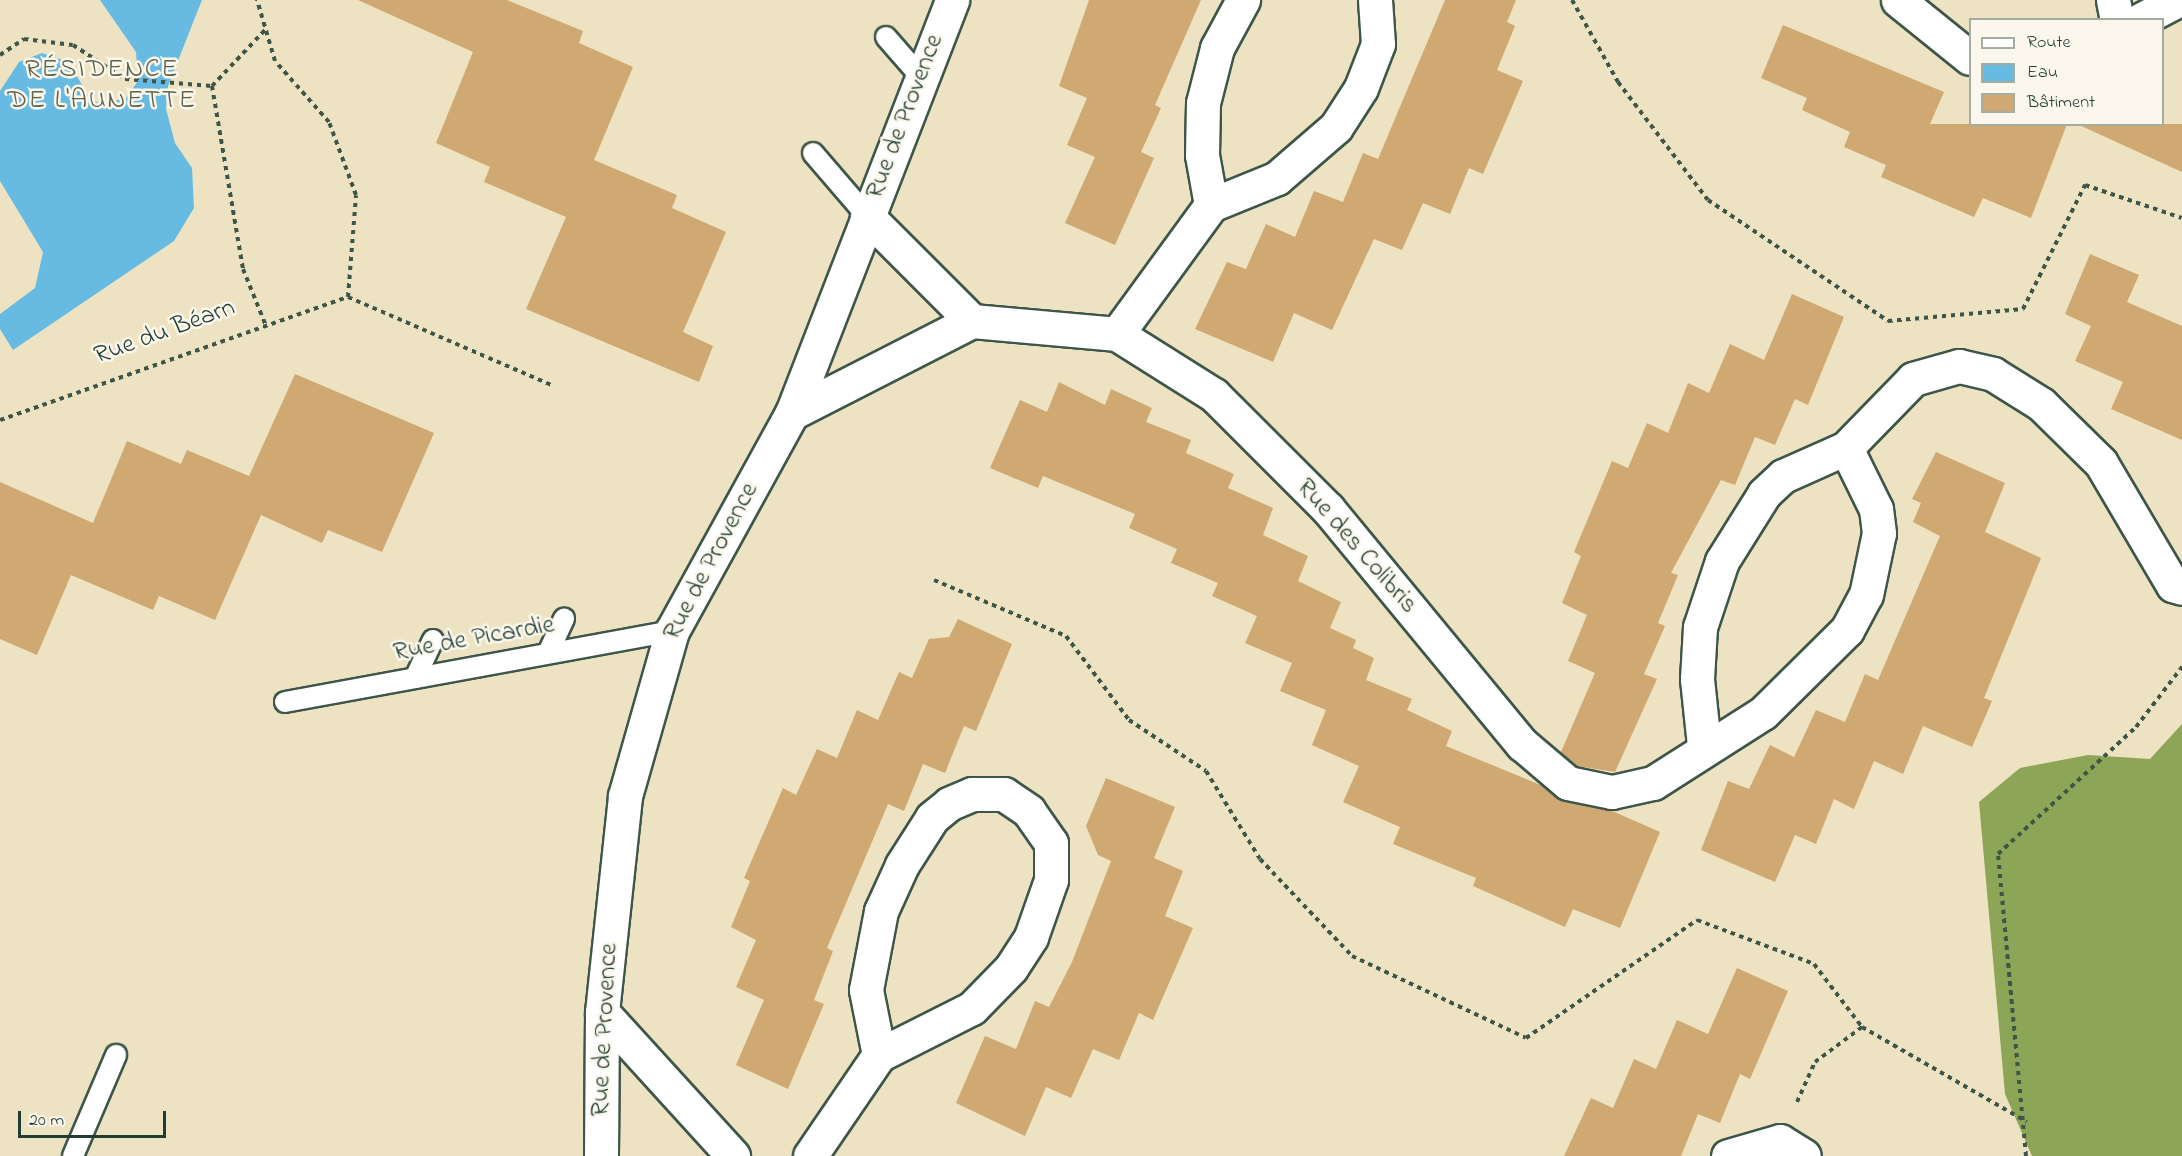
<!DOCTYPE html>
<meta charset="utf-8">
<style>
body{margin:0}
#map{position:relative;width:2182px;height:1156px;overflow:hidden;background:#ede2c2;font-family:"Indie Flower",sans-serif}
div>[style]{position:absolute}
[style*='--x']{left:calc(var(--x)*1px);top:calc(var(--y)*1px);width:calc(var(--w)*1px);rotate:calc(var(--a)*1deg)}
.forest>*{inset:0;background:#8ca556}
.water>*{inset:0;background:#67bbe3}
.building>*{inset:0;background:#d0a872}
.path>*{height:4px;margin-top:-2px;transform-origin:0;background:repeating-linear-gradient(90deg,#3e5649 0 4.5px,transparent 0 9px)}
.roads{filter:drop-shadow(2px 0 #3e5649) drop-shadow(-2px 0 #3e5649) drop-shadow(0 2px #3e5649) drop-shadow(0 -2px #3e5649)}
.service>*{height:20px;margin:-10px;padding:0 10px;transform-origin:10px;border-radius:10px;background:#fff}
.minor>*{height:33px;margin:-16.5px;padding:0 16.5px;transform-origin:16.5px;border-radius:16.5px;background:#fff}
span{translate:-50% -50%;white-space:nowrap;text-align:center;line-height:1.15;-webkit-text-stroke:5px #fbf7ec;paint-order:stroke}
.street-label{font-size:26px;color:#1f3d34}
.neighbourhood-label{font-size:27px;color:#5d624a;letter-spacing:1.5px}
.legend{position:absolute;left:1969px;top:18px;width:195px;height:108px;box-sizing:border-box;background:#fbf7ec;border:2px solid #a3ada2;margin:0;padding:8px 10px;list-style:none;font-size:18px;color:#1f3d34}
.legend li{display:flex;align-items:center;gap:12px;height:30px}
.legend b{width:30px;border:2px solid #a3ada2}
.scale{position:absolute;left:18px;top:1111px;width:148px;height:27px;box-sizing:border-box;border:3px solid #1f3d34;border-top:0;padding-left:8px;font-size:18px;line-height:21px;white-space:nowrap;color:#1f3d34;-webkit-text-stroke:4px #fbf7ec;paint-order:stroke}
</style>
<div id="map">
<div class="forest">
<div style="clip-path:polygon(2182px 724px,2182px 1156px,2032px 1156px,2005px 1094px,1979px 802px,2020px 768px,2088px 755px,2150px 759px)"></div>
</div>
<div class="water">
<div style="clip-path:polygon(100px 0,202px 0,168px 86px,166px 109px,175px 143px,192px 168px,194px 208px,174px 241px,13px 350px,0 329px,0 314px,35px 288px,43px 252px,0 181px,0 91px,19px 62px,42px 53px,69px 62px,90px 99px,101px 104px,126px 98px,138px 81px,136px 52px)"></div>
</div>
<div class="building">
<div style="clip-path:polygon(358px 0,507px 0,583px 31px,579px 43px,633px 67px,594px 160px,677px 195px,672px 208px,726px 232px,683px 332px,713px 346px,699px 382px,526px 309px,566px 217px,484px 182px,490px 167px,436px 143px,473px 52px)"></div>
<div style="clip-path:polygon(1089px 0,1201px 0,1155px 105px,1161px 108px,1141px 152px,1154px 158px,1115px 245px,1065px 223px,1095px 157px,1067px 145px,1087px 98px,1059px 86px)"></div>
<div style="clip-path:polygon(1445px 0,1516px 0,1507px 22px,1515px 26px,1497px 70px,1523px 81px,1483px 174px,1469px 168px,1450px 214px,1423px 203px,1402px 250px,1374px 239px,1332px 330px,1294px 313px,1273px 362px,1195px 329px,1227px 262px,1246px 269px,1266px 224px,1295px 237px,1314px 191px,1343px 202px,1363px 153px,1378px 159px)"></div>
<div style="clip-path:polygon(1783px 25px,1944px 92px,1930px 124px,2067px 124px,2031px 218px,1983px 198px,1974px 217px,1881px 177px,1886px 165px,1844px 147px,1850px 132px,1802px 110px,1807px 98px,1761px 78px)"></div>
<div style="clip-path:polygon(2077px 124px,2182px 124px,2182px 172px)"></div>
<div style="clip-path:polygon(2090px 254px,2139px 275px,2127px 302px,2182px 326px,2182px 440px,2111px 409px,2123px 382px,2075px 361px,2091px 326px,2065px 314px)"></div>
<div style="clip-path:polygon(1792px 294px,1844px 317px,1808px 405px,1795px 399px,1775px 445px,1755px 437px,1735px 485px,1721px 480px,1671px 573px,1678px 575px,1658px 623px,1665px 626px,1644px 674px,1657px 679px,1615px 772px,1576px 766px,1561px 752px,1595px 673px,1568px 661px,1587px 615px,1562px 603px,1581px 556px,1574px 552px,1612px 461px,1628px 468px,1647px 423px,1668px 433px,1688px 383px,1709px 393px,1730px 344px,1764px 360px)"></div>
<div style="clip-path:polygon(295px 374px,434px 433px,382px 552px,328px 530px,322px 543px,261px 515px,215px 620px,159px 596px,153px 610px,71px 575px,37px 655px,0 639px,0 482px,93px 523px,127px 441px,181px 464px,187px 450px,249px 476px)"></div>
<div style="clip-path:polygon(1059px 382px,1105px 405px,1111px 389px,1152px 408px,1146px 422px,1191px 440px,1186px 453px,1234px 474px,1228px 488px,1273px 508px,1263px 535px,1308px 556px,1298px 581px,1341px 602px,1330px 628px,1356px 640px,1353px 648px,1374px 658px,1366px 680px,1412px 699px,1407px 710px,1452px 731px,1446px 746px,1543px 786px,1564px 801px,1610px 810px,1660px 832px,1620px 928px,1573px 909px,1565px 927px,1473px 886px,1476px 878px,1393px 844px,1400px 827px,1343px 802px,1359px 766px,1312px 745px,1326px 710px,1280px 691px,1292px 663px,1245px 643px,1257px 616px,1212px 596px,1218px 583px,1171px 563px,1177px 549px,1129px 528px,1135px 514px,1043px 476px,1038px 488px,990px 468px,1020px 400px,1047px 412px)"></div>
<div style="clip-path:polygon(1936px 452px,2005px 483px,1985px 532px,2041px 558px,1984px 698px,1992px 701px,1972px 747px,1923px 726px,1903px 774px,1874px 761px,1854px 809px,1834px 799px,1816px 844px,1795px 835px,1775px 882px,1701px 850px,1728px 781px,1749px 789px,1770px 745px,1794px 757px,1816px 710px,1845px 722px,1865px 674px,1878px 680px,1940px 536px,1913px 522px,1921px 503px,1912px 499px)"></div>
<div style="clip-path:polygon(958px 619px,1012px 644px,976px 731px,964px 726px,945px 773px,923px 764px,904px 811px,888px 804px,827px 948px,833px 951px,814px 1000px,824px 1004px,788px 1089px,736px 1065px,764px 1000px,736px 987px,756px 940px,731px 927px,750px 881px,744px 878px,783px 788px,796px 795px,817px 749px,837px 758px,857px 710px,878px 720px,899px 672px,912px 678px,929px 639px,949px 637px)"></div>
<div style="clip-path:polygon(1106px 778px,1175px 807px,1154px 858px,1183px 871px,1165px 916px,1193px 928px,1153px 1020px,1139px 1013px,1119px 1060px,1093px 1049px,1071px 1098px,1046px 1087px,1025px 1136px,956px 1103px,985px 1036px,1016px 1049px,1035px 1001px,1049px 1007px,1072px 962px,1111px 861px,1098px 855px,1086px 826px)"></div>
<div style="clip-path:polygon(1737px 968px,1788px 991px,1750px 1079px,1740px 1074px,1720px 1123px,1698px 1114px,1681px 1156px,1564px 1156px,1591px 1098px,1613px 1108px,1634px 1059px,1656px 1069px,1677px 1020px,1708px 1034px)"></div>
</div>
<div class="path">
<div style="--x:1572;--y:0;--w:94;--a:60.7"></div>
<div style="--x:1618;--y:82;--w:148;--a:52.7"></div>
<div style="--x:1708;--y:200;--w:217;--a:33.9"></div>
<div style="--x:1888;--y:321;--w:136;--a:-5.1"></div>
<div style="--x:2023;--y:309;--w:139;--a:-63.4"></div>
<div style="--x:2085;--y:185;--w:102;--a:18.8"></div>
<div style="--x:0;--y:55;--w:29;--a:-34"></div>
<div style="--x:24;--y:39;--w:49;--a:7"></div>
<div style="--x:73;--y:45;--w:62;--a:33.2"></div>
<div style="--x:125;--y:79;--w:87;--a:4.6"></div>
<div style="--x:212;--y:86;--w:77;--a:-46.6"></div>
<div style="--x:212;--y:86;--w:186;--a:80.4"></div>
<div style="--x:243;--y:269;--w:61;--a:68"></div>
<div style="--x:348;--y:297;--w:221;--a:23.4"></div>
<div style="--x:0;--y:420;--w:369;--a:-19.5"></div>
<div style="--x:348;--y:297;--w:102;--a:-85.5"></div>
<div style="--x:356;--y:195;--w:78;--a:-110.3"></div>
<div style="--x:329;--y:122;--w:81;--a:-131.5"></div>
<div style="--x:275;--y:61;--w:64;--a:-106.4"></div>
<div style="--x:934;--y:580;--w:143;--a:23"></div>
<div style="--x:1066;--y:636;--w:105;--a:53.1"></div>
<div style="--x:1129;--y:720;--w:92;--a:33.5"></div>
<div style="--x:1206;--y:771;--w:103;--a:58.5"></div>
<div style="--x:1260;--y:859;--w:134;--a:46.5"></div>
<div style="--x:1352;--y:956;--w:192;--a:25.2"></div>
<div style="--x:1526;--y:1038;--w:208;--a:-34.6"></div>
<div style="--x:1697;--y:920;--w:125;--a:20.6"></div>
<div style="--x:1814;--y:964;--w:79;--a:52.7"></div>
<div style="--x:1862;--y:1027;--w:190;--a:29.9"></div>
<div style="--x:1797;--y:1102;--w:44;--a:-65.8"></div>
<div style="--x:1815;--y:1062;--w:59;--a:-36.7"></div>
<div style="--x:2026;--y:1156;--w:303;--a:-95.3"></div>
<div style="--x:1998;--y:854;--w:188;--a:-42.6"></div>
<div style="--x:2136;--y:727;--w:76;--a:-52.5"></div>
</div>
<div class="roads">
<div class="service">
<div style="--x:886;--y:37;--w:52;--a:48.9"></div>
<div style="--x:813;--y:153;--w:83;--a:49.4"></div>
<div style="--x:548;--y:653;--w:38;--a:-65"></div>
<div style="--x:415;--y:678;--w:42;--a:-64.7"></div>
<div style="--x:285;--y:702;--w:393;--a:-10.4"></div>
<div style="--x:73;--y:1156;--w:110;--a:-66.9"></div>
</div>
<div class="minor">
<div style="--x:1898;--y:0;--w:92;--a:38.9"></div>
<div style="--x:2113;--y:0;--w:20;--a:79"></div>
<div style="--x:2140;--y:20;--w:43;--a:-27.8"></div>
<div style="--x:1211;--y:205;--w:51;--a:-100.2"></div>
<div style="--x:1202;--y:155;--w:52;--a:-88.9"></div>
<div style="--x:1203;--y:103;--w:57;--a:-75.7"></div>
<div style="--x:1217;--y:48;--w:55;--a:-61.6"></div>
<div style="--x:867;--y:216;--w:148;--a:45"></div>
<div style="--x:972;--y:321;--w:146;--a:5.1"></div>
<div style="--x:1117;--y:334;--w:115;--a:32.2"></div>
<div style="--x:1214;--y:395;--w:161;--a:45"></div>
<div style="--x:1328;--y:509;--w:305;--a:50.5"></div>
<div style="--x:1522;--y:744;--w:60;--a:40.3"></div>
<div style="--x:1568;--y:783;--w:45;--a:11.6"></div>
<div style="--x:1612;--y:792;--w:42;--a:-12.4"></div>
<div style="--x:1653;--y:783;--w:130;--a:-32.5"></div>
<div style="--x:1763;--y:713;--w:118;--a:-44.7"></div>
<div style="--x:1847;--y:630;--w:40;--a:-62"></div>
<div style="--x:1866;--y:595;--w:63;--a:-78.2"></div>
<div style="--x:1879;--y:533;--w:24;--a:-97"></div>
<div style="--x:1876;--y:509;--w:68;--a:-116.2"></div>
<div style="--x:1846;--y:448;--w:69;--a:156"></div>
<div style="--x:1783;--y:476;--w:26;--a:137"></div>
<div style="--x:1764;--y:494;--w:79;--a:122.1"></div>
<div style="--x:1722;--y:561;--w:70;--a:108.4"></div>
<div style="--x:1700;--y:627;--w:52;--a:93.3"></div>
<div style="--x:1697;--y:679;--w:67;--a:84"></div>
<div style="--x:1117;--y:334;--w:160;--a:-53.9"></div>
<div style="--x:1211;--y:205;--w:71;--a:-22.2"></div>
<div style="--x:1277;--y:178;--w:78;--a:-40.8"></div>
<div style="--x:1336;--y:127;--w:46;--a:-57.3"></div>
<div style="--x:1361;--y:88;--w:47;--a:-68.9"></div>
<div style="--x:1378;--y:44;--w:44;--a:-93.9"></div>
<div style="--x:792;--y:413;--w:202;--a:-27.1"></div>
<div style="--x:1846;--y:448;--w:96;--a:-45.8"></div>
<div style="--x:1913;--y:379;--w:48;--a:-15.8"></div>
<div style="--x:1959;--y:366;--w:35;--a:13"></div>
<div style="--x:1993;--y:374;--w:57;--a:32"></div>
<div style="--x:2041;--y:404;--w:84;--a:44.5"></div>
<div style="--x:2101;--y:463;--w:142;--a:59.5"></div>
<div style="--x:2173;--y:585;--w:9;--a:18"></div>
<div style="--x:602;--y:1012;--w:195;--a:47.7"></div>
<div style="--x:601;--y:1156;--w:144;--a:-89.6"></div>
<div style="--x:602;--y:1012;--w:217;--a:-83.9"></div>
<div style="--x:625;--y:796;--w:172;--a:-74.1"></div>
<div style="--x:672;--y:631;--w:249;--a:-61.2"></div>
<div style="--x:792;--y:413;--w:443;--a:-68.8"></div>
<div style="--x:810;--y:1156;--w:122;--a:-55.7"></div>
<div style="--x:879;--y:1055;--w:104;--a:-26.8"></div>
<div style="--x:972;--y:1008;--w:56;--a:-45.7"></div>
<div style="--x:1011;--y:968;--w:37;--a:-57"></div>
<div style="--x:1031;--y:937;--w:60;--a:-70.7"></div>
<div style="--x:1051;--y:880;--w:37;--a:-90"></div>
<div style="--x:1051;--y:843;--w:39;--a:-125"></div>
<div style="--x:1029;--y:811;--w:30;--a:-146"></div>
<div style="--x:1004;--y:794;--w:32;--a:180"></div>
<div style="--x:972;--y:794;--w:25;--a:157"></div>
<div style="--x:949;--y:804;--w:22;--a:141"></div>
<div style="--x:932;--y:818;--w:56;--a:122.6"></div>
<div style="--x:902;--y:865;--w:51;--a:114.5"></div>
<div style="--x:881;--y:911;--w:80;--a:100.8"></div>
<div style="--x:866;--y:990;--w:66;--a:78.7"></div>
<div style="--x:1728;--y:1156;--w:54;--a:-16.1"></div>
<div style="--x:1780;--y:1141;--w:28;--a:32"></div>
</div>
</div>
<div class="street-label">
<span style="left:906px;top:117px;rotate:-69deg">Rue de Provence</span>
<span style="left:165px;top:333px;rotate:-20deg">Rue du Béarn</span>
<span style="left:1356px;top:547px;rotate:49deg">Rue des Colibris</span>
<span style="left:712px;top:562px;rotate:-62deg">Rue de Provence</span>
<span style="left:474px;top:640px;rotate:-10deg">Rue de Picardie</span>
<span style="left:606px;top:1030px;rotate:-87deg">Rue de Provence</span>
</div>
<div class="neighbourhood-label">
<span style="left:102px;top:85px">RÉSIDENCE<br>DE L'AUNETTE</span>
</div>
<ul class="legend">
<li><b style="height:8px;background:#fff"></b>Route</li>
<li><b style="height:16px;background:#67bbe3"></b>Eau</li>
<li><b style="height:16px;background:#d0a872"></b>Bâtiment</li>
</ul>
<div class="scale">20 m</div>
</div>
